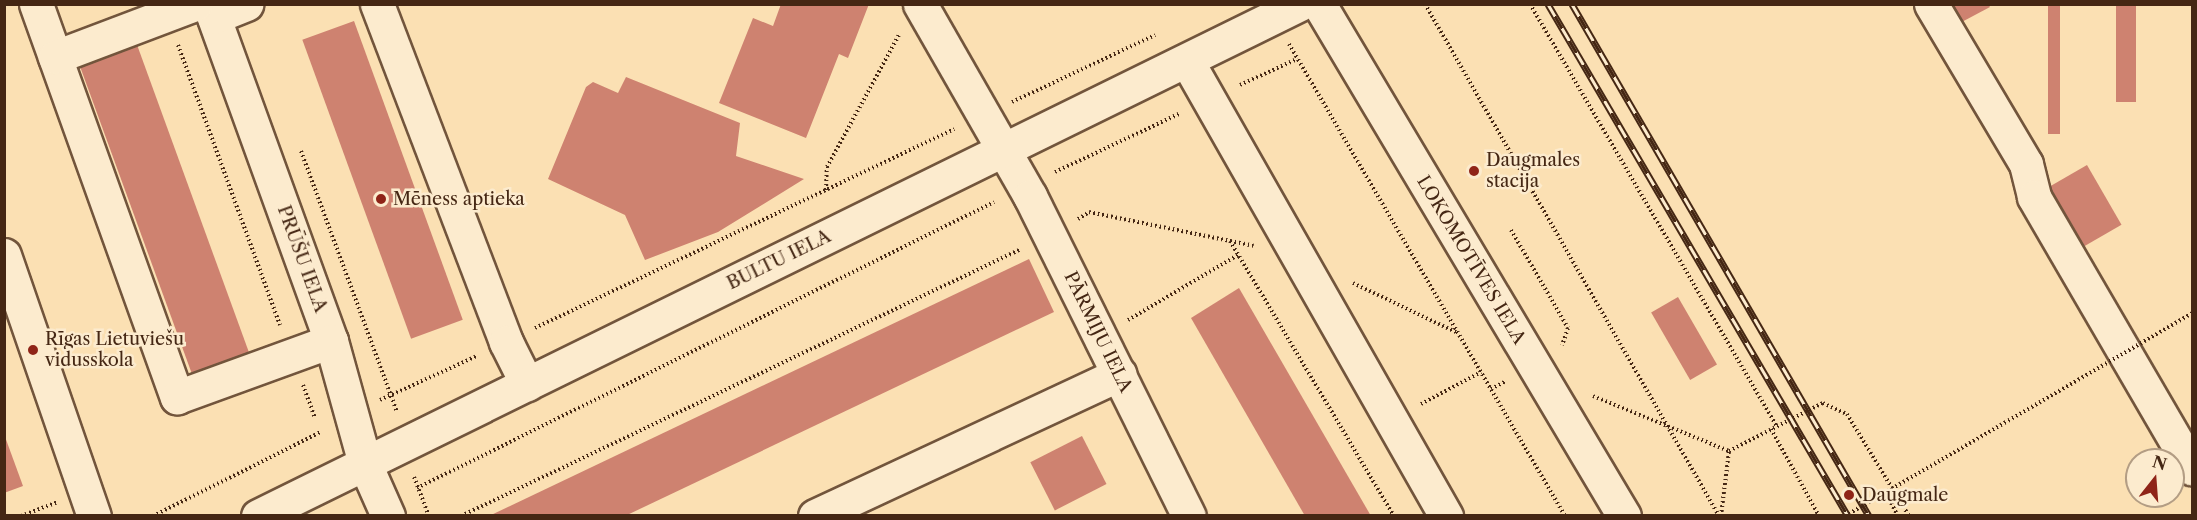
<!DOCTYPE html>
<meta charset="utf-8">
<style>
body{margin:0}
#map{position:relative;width:2197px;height:520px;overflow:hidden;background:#fbe0b3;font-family:"Libre Caslon Text",serif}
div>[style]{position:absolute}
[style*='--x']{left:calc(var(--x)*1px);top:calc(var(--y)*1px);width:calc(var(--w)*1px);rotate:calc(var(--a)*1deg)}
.building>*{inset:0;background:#ce8270;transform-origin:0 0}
.path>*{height:4px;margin-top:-2px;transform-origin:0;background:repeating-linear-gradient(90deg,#452714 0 1.5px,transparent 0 4.5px)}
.roads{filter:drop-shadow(2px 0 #72553c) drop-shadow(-2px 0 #72553c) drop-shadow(0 2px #72553c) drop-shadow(0 -2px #72553c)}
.minor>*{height:33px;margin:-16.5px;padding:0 16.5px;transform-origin:16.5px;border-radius:16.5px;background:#fcebce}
.rail>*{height:7px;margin-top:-3.5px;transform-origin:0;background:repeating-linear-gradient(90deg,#fcebce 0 14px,#452714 0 28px);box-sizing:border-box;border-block:2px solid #452714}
.path-bridge>*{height:4px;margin-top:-2px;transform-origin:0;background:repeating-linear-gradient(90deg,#452714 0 1.5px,transparent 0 4.5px)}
.dots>*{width:16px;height:16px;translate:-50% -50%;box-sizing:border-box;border:3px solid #fcebce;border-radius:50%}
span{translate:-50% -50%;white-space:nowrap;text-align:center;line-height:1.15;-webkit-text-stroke:5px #fcebce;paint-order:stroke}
.poi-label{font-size:18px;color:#452714}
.left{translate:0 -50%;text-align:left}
.street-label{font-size:18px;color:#452714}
.frame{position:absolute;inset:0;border:6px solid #452714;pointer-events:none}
.north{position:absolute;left:2125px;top:448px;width:60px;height:60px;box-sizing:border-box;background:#fcebce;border:2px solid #b39d84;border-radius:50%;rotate:17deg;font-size:16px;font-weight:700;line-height:24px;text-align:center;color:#452714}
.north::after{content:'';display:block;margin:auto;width:21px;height:27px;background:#8f2418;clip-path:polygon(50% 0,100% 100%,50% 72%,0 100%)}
</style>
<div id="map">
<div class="building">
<div style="clip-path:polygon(781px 4px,869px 4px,848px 58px,839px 54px,806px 138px,719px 103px,753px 18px,773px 26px)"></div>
<div style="clip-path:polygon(1947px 4px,1988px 4px,1990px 7px,1958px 24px)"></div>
<div style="left:2116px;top:4px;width:20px;height:98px"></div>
<div style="left:2048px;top:5px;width:12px;height:129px"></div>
<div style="left:354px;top:21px;width:318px;height:55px;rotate:70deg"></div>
<div style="left:136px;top:42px;width:336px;height:61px;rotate:70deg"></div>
<div style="clip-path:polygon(626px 77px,740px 123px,736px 156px,804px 179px,718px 232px,645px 260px,625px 215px,548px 179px,586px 87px,593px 82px,618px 93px)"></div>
<div style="left:2087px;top:165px;width:69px;height:47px;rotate:60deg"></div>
<div style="clip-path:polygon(1029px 259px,1054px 312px,625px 516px,489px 516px)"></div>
<div style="clip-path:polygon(1239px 288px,1371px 516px,1305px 516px,1191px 318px)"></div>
<div style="left:1678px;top:297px;width:78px;height:31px;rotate:60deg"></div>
<div style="clip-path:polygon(4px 434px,23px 486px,4px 493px)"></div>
<div style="left:1082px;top:436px;width:54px;height:58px;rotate:63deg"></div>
</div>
<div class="path">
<div style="--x:1425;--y:4;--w:590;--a:60.13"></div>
<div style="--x:1530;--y:4;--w:489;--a:59.7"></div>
<div style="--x:1289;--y:44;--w:547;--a:59.68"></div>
<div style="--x:178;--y:45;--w:298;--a:70"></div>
<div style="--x:1240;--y:85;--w:63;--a:-24.5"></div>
<div style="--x:1012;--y:102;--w:158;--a:-25.1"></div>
<div style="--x:301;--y:151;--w:278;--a:69.8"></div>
<div style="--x:1055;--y:172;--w:137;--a:-25.1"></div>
<div style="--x:826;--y:190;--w:23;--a:-88"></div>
<div style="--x:827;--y:167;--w:150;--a:-61.4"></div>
<div style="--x:1078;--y:219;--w:13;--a:-32"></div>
<div style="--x:1089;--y:212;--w:168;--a:11.6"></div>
<div style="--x:1511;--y:230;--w:113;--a:59.8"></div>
<div style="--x:1568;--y:328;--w:18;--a:109"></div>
<div style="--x:1230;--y:241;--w:320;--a:59.2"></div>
<div style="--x:1353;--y:283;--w:116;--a:25.5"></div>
<div style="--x:1128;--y:320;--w:128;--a:-30.6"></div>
<div style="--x:535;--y:328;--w:464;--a:-25.4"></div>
<div style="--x:303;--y:385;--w:35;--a:70"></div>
<div style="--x:1491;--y:389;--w:17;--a:-28"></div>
<div style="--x:1593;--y:396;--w:147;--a:22"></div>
<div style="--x:1729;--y:451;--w:106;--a:-27.1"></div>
<div style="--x:1823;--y:403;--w:26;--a:25"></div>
<div style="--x:1847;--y:414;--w:119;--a:58.7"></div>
<div style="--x:380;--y:400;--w:107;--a:-24.4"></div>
<div style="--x:1421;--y:404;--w:68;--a:-28.1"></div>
<div style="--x:1771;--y:429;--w:99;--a:61.1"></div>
<div style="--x:414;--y:477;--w:42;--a:69"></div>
<div style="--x:417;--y:488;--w:644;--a:-26.37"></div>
<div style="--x:1885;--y:491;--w:28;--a:63"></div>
<div style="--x:21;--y:516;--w:39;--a:-21"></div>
<div style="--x:153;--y:516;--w:188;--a:-26.6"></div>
<div style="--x:461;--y:516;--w:620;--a:-25.49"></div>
<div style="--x:1721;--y:516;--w:65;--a:-83"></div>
</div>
<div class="roads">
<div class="minor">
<div style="--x:36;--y:4;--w:418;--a:70.3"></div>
<div style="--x:177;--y:397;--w:164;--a:-20"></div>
<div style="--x:209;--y:4;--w:358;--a:70.1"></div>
<div style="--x:331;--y:341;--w:128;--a:74.5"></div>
<div style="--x:365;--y:464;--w:57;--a:66.1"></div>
<div style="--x:377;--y:4;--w:362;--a:69.1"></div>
<div style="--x:506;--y:342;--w:47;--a:63.4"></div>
<div style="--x:920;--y:4;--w:221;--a:60.2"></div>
<div style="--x:1030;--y:196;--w:357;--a:63.6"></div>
<div style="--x:1319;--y:4;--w:596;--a:59.22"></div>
<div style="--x:1931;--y:4;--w:186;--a:59.3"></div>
<div style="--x:2026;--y:164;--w:34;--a:76"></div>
<div style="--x:2034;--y:197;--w:314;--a:59.8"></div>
<div style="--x:214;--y:17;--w:35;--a:-22"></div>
<div style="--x:55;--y:57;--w:150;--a:-20.7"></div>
<div style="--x:1187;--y:61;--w:524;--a:60.35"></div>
<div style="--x:4;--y:255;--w:276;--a:71"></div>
<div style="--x:258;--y:516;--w:1161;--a:-26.17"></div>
<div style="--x:815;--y:516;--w:336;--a:-25"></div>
</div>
</div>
<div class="rail">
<div style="--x:1548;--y:4;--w:593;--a:59.63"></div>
<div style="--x:1572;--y:4;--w:592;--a:59.88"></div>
</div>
<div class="path-bridge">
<div style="--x:1845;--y:516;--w:402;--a:-30.3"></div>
</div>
<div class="dots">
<div style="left:1474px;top:171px;background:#8f2418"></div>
<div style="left:381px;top:199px;background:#8f2418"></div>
<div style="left:33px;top:350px;background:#8f2418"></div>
<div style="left:1849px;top:495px;background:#8f2418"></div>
</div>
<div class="poi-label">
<span class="left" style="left:1486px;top:171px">Daugmales<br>stacija</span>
<span class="left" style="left:393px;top:199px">Mēness aptieka</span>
<span class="left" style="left:45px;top:350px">Rīgas Lietuviešu<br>vidusskola</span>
<span class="left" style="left:1862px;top:495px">Daugmale</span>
</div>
<div class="street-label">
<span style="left:302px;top:259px;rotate:70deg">PRŪŠU IELA</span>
<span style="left:779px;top:260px;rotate:-26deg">BULTU IELA</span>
<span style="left:1471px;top:260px;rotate:59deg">LOKOMOTĪVES IELA</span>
<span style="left:1098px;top:332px;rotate:64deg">PĀRMIJU IELA</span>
</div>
<div class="frame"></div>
<div class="north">N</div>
</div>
